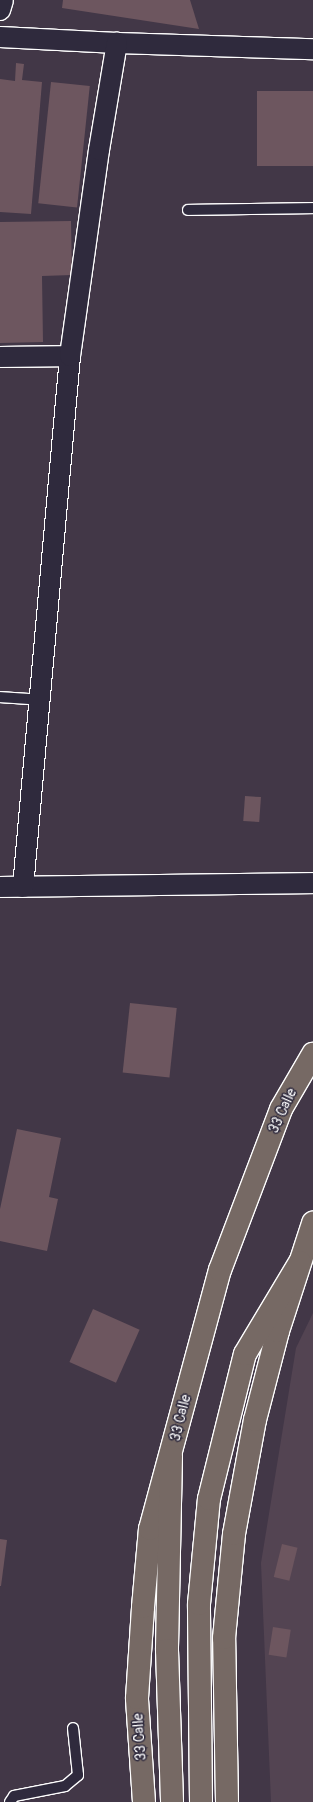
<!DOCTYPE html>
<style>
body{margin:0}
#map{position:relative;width:313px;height:1802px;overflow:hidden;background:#423747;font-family:Pangolin,sans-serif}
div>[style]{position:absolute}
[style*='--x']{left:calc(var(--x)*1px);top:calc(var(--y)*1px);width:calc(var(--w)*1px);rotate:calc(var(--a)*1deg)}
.built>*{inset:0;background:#534452}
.building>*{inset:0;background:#6d565f;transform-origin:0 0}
.roads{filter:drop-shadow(1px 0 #fff) drop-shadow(-1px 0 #fff) drop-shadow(0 1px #fff) drop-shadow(0 -1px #fff)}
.service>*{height:10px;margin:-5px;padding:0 5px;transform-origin:5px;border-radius:5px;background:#2f2a3d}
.minor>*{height:20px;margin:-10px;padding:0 10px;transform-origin:10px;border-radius:10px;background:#2f2a3d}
.primary>*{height:22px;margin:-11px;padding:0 11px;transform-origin:11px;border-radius:11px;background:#766964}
.trunk>*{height:22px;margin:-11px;padding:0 11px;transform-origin:11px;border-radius:11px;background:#766964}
span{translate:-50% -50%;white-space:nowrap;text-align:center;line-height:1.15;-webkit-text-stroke:3px #2f2a3d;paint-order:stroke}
.street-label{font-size:14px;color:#fff}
</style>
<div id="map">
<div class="built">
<div style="clip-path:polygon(313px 1313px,313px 1802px,271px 1802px,261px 1563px,296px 1348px)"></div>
</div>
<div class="building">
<div style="clip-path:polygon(63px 0,190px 0,199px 29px,62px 8px)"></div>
<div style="clip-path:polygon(16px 63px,24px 64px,22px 80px,42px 82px,31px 214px,0 212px,0 79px,15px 81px)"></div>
<div style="left:51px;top:82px;width:39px;height:122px;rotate:6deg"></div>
<div style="left:313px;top:91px;width:75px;height:56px;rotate:90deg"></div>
<div style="clip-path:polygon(71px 221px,72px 275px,42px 276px,43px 342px,0 343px,0 222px)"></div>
<div style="left:245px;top:796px;width:16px;height:25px;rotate:4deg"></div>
<div style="left:130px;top:1003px;width:47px;height:70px;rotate:6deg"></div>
<div style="clip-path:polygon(17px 1129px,61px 1138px,49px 1197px,58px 1199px,47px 1251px,0 1241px,0 1209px)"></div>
<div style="left:93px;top:1309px;width:51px;height:58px;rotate:24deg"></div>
<div style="clip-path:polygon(0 1539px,7px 1540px,1px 1586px,0 1586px)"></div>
<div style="left:282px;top:1544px;width:16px;height:34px;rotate:14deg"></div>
<div style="left:273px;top:1627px;width:18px;height:28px;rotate:9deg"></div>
</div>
<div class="roads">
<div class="service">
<div style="--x:188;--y:210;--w:125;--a:-0.9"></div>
<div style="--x:0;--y:697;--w:39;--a:4"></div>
<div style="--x:10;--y:1802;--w:7;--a:-56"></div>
<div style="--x:14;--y:1796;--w:52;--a:-11.1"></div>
<div style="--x:65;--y:1786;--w:17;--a:-40"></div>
<div style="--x:78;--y:1775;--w:47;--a:-96.1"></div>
</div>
<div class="minor">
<div style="--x:0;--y:10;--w:10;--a:-73"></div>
<div style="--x:0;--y:37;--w:117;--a:2.9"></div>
<div style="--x:117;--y:43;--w:196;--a:1.8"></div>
<div style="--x:0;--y:357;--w:70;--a:-0.8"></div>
<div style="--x:0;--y:887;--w:313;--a:-0.7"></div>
<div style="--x:23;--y:887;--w:533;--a:-84.94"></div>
<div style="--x:70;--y:356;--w:208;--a:-82"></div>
<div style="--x:99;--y:150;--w:109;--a:-80.5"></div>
</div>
<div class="primary">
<div style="--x:144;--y:1802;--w:104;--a:-93.9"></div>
<div style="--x:137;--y:1698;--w:91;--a:-86.2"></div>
<div style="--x:143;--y:1607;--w:78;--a:-84.9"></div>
<div style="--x:150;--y:1529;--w:268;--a:-74.9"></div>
<div style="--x:220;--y:1270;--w:172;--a:-69.2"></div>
<div style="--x:281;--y:1109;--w:64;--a:-59.8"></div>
<div style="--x:227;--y:1802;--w:164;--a:-91"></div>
<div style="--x:224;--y:1638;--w:104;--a:-84.5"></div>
<div style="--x:234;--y:1534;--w:116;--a:-79.6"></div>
<div style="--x:255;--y:1420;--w:92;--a:-75.5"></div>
<div style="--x:278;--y:1331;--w:114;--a:-72"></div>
</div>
<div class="trunk">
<div style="--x:171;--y:1456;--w:194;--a:91.2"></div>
<div style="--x:167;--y:1650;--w:152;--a:88.1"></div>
<div style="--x:201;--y:1802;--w:198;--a:-90.6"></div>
<div style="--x:199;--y:1604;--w:105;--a:-84.6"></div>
<div style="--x:209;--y:1499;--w:149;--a:-76.1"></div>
<div style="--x:245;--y:1354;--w:107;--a:-59.1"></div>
</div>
</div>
<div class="street-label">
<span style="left:283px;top:1111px;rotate:-65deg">33 Calle</span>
<span style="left:181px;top:1418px;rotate:-76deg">33 Calle</span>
<span style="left:140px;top:1737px;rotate:-94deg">33 Calle</span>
</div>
</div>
